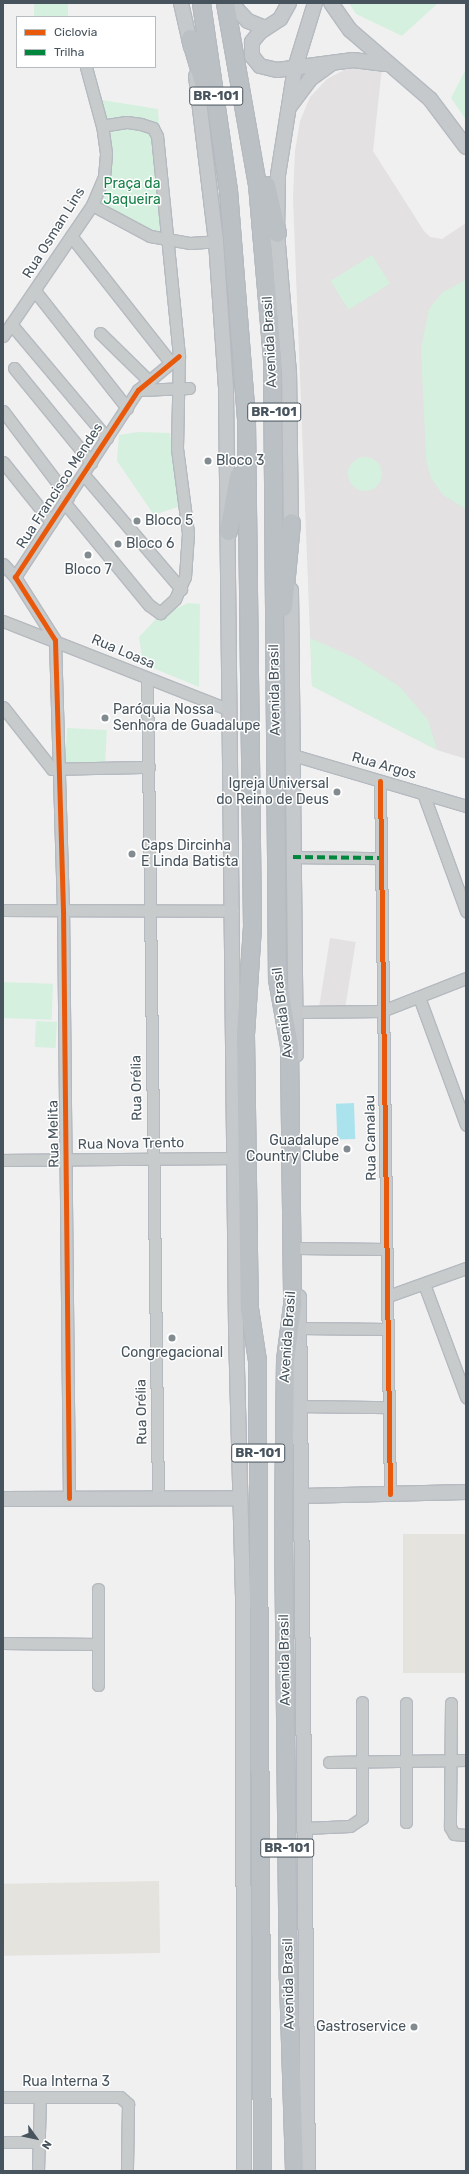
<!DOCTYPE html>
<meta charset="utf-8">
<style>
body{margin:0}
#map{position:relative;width:469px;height:2174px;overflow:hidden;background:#f1f0f0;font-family:Rubik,sans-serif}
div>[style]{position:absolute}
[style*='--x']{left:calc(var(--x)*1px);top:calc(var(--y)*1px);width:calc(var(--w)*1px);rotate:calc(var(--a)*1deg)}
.commercial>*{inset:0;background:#e5e3de;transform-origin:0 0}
.education>*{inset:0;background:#e3e1e2;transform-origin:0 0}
.green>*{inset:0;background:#d5f0de;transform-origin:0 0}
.round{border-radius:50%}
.water>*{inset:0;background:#aae3ee;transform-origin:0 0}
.roads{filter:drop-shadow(1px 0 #b5bac0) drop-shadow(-1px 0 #b5bac0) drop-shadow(0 1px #b5bac0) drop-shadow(0 -1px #b5bac0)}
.minor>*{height:11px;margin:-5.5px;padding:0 5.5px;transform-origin:5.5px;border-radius:5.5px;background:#c8cbcc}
.major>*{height:14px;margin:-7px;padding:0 7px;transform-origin:7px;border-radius:7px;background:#c5c9cc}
.highway>*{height:17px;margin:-8.5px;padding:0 8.5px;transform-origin:8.5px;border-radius:8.5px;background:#bac0c4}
.quiet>*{height:4px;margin-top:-2px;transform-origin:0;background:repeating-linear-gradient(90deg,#00873e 0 8px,transparent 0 12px)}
.cycleway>*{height:5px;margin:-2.5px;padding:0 2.5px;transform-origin:2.5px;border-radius:2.5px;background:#e8590c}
.dots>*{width:11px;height:11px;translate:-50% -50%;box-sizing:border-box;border:2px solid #fff;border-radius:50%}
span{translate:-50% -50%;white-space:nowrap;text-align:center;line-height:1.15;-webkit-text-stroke:3px #fff;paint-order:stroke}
.shield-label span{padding:1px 3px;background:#fff;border:1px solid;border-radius:3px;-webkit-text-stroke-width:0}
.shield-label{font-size:13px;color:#47545d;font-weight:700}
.park-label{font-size:14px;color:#168047}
.street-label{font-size:14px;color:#47545d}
.poi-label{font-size:14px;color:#47545d}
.left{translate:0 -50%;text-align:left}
.right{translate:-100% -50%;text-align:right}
.frame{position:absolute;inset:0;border:4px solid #47545d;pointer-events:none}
.legend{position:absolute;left:16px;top:16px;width:140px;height:52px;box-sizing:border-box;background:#fff;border:1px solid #b5bbbe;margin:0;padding:5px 7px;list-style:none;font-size:12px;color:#47545d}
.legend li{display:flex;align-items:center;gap:8px;height:20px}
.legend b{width:20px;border:1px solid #b5bbbe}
.north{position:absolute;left:16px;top:2118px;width:40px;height:40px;-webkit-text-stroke:3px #fff;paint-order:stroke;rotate:123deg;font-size:11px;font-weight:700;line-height:16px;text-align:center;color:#47545d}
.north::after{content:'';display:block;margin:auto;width:14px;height:18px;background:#47545d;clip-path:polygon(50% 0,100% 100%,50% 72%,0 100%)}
</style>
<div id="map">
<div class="commercial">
<div style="left:403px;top:1534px;width:63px;height:139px"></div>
<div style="left:159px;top:1881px;width:72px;height:156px;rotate:89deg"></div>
</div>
<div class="education">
<div style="clip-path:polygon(362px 66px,382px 67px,373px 151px,424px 231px,430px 237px,442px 239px,466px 223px,466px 759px,437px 750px,312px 686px,293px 198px,295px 151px,300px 121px,310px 97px,327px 79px,344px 70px)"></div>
<div style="left:330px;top:938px;width:26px;height:68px;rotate:9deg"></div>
</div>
<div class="green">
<div style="left:34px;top:3px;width:34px;height:14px"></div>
<div style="clip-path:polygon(349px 3px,438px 3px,402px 36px,356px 14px)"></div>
<div style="clip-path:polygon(466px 69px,466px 120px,451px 98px)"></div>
<div style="clip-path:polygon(102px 100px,158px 109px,166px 240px,94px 205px,107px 133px)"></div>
<div style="left:372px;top:255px;width:34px;height:49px;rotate:58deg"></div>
<div style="clip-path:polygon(466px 280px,466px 509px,443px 495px,431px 478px,426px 460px,421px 349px,429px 309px,443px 292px)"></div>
<div style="clip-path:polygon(138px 432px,170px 433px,180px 506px,154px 515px,117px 461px,119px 435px)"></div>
<div class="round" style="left:348px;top:457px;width:34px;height:34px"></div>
<div style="clip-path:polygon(188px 603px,200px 604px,199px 687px,143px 664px,139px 637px,167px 607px,175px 609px)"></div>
<div style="clip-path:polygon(310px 638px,355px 658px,400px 687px,428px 720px,437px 750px,312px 686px)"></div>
<div style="left:67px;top:728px;width:40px;height:35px;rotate:3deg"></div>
<div style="left:3px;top:982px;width:50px;height:36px;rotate:2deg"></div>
<div style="left:36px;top:1021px;width:21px;height:26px;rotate:3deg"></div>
</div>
<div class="water">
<div style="left:354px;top:1103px;width:36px;height:18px;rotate:88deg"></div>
</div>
<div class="roads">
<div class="minor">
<div style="--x:92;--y:205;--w:66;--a:28.1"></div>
<div style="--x:150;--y:236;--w:41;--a:9.9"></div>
<div style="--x:190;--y:243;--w:26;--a:-4"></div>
<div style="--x:71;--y:236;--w:160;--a:51.8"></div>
<div style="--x:35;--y:291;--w:149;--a:51.8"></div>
<div style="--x:11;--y:324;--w:149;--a:49.9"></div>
<div style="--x:100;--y:333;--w:67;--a:44.4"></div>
<div style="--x:3;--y:336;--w:158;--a:-55.8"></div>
<div style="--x:92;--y:205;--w:30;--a:-67"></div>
<div style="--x:104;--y:177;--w:24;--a:-85"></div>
<div style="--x:106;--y:153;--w:27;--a:-98"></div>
<div style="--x:102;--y:126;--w:61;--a:-105.2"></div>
<div style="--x:14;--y:368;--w:122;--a:50.7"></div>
<div style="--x:138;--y:390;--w:51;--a:-2.2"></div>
<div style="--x:3;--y:411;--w:108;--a:52.9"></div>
<div style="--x:3;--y:462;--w:77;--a:51.3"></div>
<div style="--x:84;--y:475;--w:150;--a:49.6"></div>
<div style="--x:64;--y:502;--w:134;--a:50.5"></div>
<div style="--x:149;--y:605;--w:14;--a:36"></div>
<div style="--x:160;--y:613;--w:21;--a:-43"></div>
<div style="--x:175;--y:599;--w:24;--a:-66"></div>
<div style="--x:185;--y:577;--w:44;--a:-86.1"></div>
<div style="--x:188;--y:533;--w:86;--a:-97.4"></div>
<div style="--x:177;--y:448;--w:92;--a:-88.8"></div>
<div style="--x:179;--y:356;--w:221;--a:-95.7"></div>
<div style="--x:157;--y:136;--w:9;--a:-117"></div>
<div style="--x:153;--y:128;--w:13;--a:-162"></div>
<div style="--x:141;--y:124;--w:15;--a:-172"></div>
<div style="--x:126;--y:122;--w:24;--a:171"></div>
<div style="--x:3;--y:564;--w:18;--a:47"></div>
<div style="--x:3;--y:621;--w:244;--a:21.4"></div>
<div style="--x:147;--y:679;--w:818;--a:89.23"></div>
<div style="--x:3;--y:707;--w:79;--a:51.7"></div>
<div style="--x:52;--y:769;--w:97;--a:-1.2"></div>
<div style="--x:293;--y:755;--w:180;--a:16.4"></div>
<div style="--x:380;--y:781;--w:713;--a:89.2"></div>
<div style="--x:423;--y:793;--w:126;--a:70"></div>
<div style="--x:293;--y:857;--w:88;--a:0.7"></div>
<div style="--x:3;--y:910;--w:230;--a:0.2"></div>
<div style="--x:419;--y:997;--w:136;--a:69.8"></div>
<div style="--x:295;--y:1012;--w:87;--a:-0.7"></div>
<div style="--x:382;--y:1011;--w:90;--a:-21.4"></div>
<div style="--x:3;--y:1160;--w:232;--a:-0.5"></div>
<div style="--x:298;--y:1248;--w:87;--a:0.7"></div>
<div style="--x:424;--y:1284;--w:121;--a:69.6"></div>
<div style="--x:388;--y:1296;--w:83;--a:-19.7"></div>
<div style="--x:299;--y:1328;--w:89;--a:0.6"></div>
<div style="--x:300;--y:1406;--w:88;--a:0.7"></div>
<div style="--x:69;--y:1498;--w:588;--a:-90.58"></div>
<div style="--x:63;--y:910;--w:270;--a:-91.7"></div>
<div style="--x:55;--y:640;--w:75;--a:-122.4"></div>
<div style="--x:15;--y:577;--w:224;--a:-56.7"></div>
<div style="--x:138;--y:390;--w:53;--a:-39.7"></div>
<div style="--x:98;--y:1589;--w:96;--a:90"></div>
<div style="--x:3;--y:1643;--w:95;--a:0.6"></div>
<div style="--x:406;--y:1703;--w:119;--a:90"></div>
<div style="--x:451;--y:1703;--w:124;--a:90.5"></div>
<div style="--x:450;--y:1827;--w:8;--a:60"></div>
<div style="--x:454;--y:1834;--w:12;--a:5"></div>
<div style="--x:329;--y:1762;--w:137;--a:-0.8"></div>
<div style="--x:305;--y:1828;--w:45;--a:-2.5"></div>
<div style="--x:350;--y:1826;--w:14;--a:-34"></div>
<div style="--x:362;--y:1818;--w:116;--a:-90"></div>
<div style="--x:3;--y:2097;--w:117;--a:0"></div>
<div style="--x:120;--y:2097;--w:11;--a:41"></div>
<div style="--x:128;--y:2104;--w:67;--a:90.9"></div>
<div style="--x:3;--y:2142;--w:36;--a:0"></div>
<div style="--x:38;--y:2171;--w:74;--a:-88.5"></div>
</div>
<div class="major">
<div style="--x:181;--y:3;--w:45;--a:77.2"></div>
<div style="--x:231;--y:3;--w:25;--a:47"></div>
<div style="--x:248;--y:21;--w:18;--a:22"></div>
<div style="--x:289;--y:3;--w:18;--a:119"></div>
<div style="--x:280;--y:19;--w:24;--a:147"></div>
<div style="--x:260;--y:32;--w:13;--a:129"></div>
<div style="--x:252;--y:42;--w:14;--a:90"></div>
<div style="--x:252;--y:56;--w:13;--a:51"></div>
<div style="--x:260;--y:66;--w:17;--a:13"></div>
<div style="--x:277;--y:70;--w:77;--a:-7.5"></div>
<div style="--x:353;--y:60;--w:33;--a:7"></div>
<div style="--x:331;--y:3;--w:33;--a:55"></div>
<div style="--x:350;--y:30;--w:106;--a:40.8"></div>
<div style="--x:430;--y:99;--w:60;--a:53.1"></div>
<div style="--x:196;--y:76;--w:166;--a:83.1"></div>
<div style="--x:216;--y:241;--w:146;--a:86.1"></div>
<div style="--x:226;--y:387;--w:943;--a:89.39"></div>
<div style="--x:236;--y:1330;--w:266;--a:88.5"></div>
<div style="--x:243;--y:1596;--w:575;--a:89.9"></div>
<div style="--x:290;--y:106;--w:34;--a:-53"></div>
<div style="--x:310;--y:79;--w:26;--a:-36"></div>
<div style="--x:291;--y:533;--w:160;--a:-90.7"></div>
<div style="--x:289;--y:373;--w:141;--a:-94.9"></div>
<div style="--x:277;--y:233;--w:58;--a:-89"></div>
<div style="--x:278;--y:175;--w:108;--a:-81"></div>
<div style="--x:295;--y:68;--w:68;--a:-72.9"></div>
<div style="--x:291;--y:590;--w:465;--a:89.4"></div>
<div style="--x:299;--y:1297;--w:874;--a:89.41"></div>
<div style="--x:301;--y:1496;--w:165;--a:-1.4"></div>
<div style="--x:3;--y:1499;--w:237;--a:-0.2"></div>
</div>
<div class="highway">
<div style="--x:201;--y:3;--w:189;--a:81.8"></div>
<div style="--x:228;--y:190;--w:232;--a:85.5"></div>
<div style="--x:246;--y:421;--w:505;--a:89.32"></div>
<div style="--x:252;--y:926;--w:109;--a:93.7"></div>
<div style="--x:245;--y:1035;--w:273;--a:89.2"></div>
<div style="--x:249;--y:1308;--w:53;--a:81.3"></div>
<div style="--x:257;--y:1360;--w:811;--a:89.65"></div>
<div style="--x:225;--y:3;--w:184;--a:80"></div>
<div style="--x:257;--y:184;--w:176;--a:85.1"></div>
<div style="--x:272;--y:359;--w:620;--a:89.54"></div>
<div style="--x:277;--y:979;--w:68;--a:79.8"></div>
<div style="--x:289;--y:1046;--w:259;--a:89.3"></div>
<div style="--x:292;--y:1305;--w:55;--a:97.3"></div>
<div style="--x:285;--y:1360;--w:166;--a:90.7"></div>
<div style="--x:283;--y:1526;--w:453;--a:89.4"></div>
<div style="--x:288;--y:1979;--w:192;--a:88.2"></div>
<div style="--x:190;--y:38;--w:53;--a:73.6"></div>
<div style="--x:266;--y:185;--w:49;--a:77.1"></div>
<div style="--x:228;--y:531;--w:56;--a:-79.7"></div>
<div style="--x:283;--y:607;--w:85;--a:-84.6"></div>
</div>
</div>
<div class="quiet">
<div style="--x:293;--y:857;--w:88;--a:0.7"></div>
</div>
<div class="cycleway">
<div style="--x:380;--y:781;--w:713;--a:89.2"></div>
<div style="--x:69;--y:1498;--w:588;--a:-90.58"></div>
<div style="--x:63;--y:910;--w:270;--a:-91.7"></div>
<div style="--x:55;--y:640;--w:75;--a:-122.4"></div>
<div style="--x:15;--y:577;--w:224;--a:-56.7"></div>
<div style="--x:138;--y:390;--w:53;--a:-39.7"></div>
</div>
<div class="dots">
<div style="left:208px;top:461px;background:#828b90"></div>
<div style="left:137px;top:521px;background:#828b90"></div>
<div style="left:118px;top:544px;background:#828b90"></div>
<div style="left:88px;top:555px;background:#828b90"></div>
<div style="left:105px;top:718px;background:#828b90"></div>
<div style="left:337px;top:792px;background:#828b90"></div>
<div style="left:132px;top:854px;background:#828b90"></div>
<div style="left:347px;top:1149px;background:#828b90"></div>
<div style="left:172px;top:1338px;background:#828b90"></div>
<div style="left:414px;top:2027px;background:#828b90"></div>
</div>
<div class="shield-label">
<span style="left:216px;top:96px">BR-101</span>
<span style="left:274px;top:412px">BR-101</span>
<span style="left:258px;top:1453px">BR-101</span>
<span style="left:287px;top:1848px">BR-101</span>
</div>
<div class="park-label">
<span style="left:132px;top:192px">Praça da<br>Jaqueira</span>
</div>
<div class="street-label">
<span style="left:54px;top:233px;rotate:-58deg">Rua Osman Lins</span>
<span style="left:270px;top:342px;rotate:-93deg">Avenida Brasil</span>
<span style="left:60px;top:486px;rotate:-57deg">Rua Francisco Mendes</span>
<span style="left:123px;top:652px;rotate:23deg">Rua Loasa</span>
<span style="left:275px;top:690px;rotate:-91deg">Avenida Brasil</span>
<span style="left:384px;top:766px;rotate:16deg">Rua Argos</span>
<span style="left:283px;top:1013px;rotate:-97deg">Avenida Brasil</span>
<span style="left:137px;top:1088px;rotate:-91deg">Rua Orélia</span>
<span style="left:54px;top:1134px;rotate:-91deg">Rua Melita</span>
<span style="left:371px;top:1138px;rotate:-91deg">Rua Camalau</span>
<span style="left:131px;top:1144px;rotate:-1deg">Rua Nova Trento</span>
<span style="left:288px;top:1337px;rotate:-86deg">Avenida Brasil</span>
<span style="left:142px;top:1412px;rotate:-91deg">Rua Orélia</span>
<span style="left:285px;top:1660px;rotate:-91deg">Avenida Brasil</span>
<span style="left:289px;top:1984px;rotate:-91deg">Avenida Brasil</span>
<span style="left:66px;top:2082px">Rua Interna 3</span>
</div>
<div class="poi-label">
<span class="left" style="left:216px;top:461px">Bloco 3</span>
<span class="left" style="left:145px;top:521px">Bloco 5</span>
<span class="left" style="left:126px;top:544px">Bloco 6</span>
<span style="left:88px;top:570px">Bloco 7</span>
<span class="left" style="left:113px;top:718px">Paróquia Nossa<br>Senhora de Guadalupe</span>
<span class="right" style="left:329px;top:792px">Igreja Universal<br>do Reino de Deus</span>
<span class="left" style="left:141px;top:854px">Caps Dircinha<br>E Linda Batista</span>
<span class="right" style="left:339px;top:1149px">Guadalupe<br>Country Clube</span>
<span style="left:172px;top:1353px">Congregacional</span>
<span class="right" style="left:406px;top:2027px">Gastroservice</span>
</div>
<div class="frame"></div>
<ul class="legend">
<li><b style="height:5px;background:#e8590c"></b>Ciclovia</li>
<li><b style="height:5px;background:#00873e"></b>Trilha</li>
</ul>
<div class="north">N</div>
</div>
